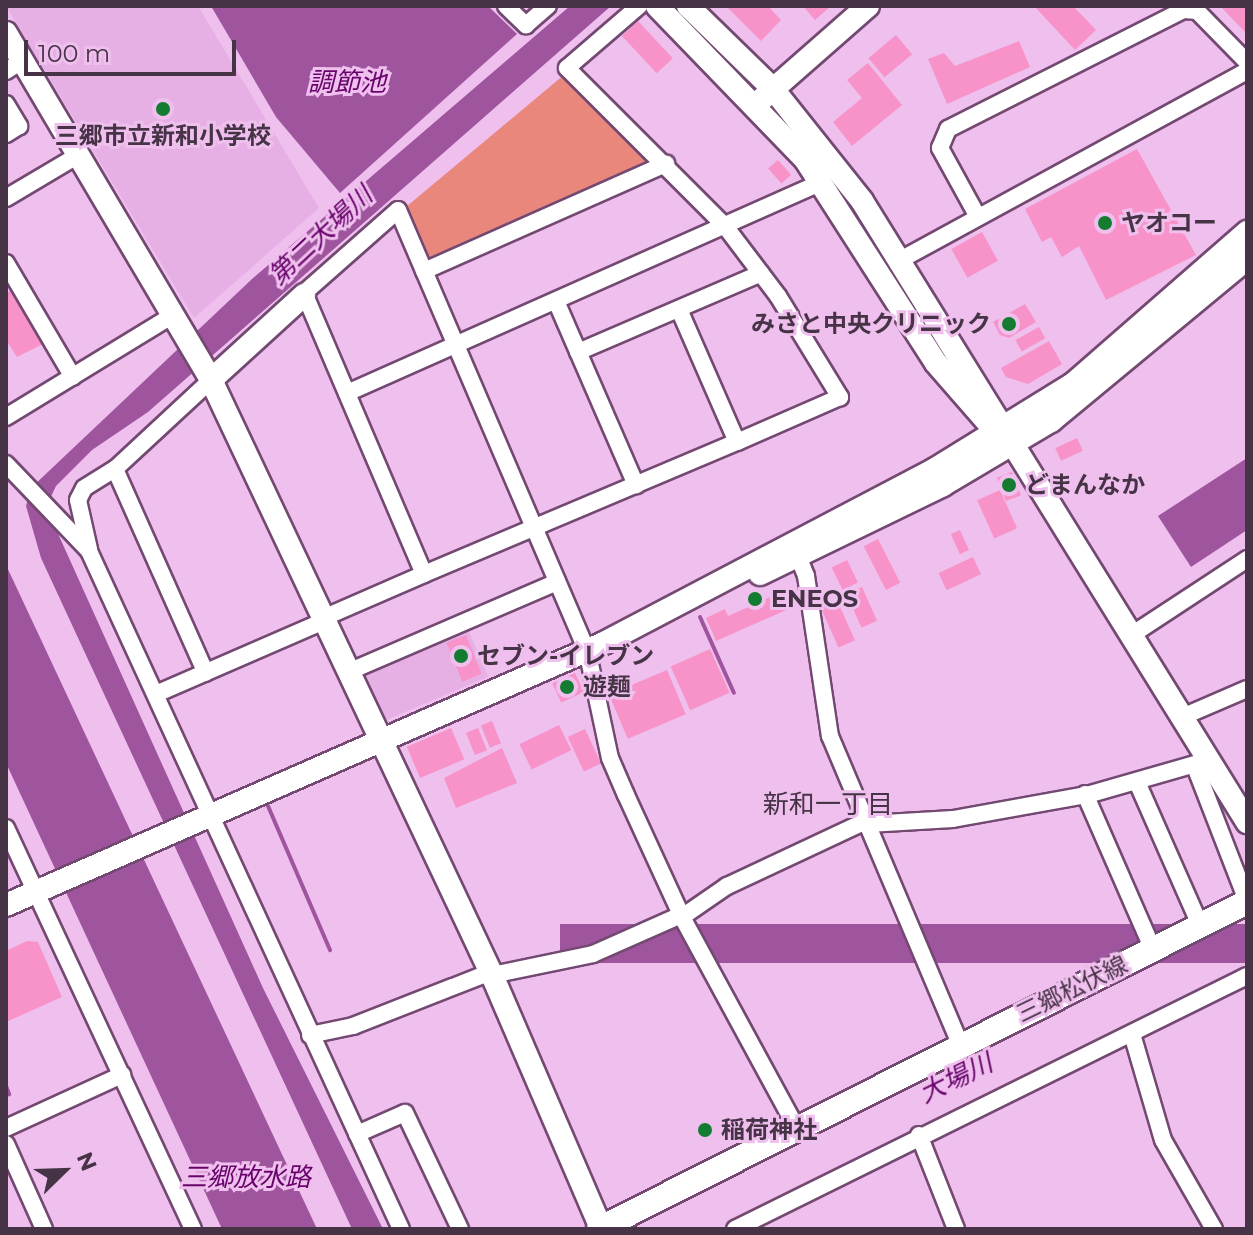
<!DOCTYPE html>
<meta charset="utf-8">
<style>
body{margin:0}
#map{position:relative;width:1253px;height:1235px;overflow:hidden;background:#efbfee;font-family:Montserrat,"Noto Sans JP",sans-serif}
div>[style]{position:absolute}
[style*='--x']{left:calc(var(--x)*1px);top:calc(var(--y)*1px);width:calc(var(--w)*1px);rotate:calc(var(--a)*1deg)}
.built>*{inset:0;background:#e6b0e4;transform-origin:0 0}
.green>*{inset:0;background:#e9877c}
.water>*{inset:0;background:#9e559e;transform-origin:0 0}
.stream>*{height:4px;margin:-2px;padding:0 2px;transform-origin:2px;border-radius:2px;background:#9e559e}
.building>*{inset:0;background:#f793c9;transform-origin:0 0}
.roads{filter:drop-shadow(2px 0 #734972) drop-shadow(-2px 0 #734972) drop-shadow(0 2px #734972) drop-shadow(0 -2px #734972)}
.street>*{height:16px;margin:-8px;padding:0 8px;transform-origin:8px;border-radius:8px;background:#fff}
.secondary>*{height:22px;margin:-11px;padding:0 11px;transform-origin:11px;border-radius:11px;background:#fff}
.primary>*{height:24px;margin:-12px;padding:0 12px;transform-origin:12px;border-radius:12px;background:#fff}
.dots>*{width:22px;height:22px;translate:-50% -50%;box-sizing:border-box;border:4px solid #efbfee;border-radius:50%}
span{translate:-50% -50%;white-space:nowrap;text-align:center;line-height:1.15;-webkit-text-stroke:6px #efbfee;paint-order:stroke}
.poi-label{font-size:24px;color:#463346;font-weight:700}
.left{translate:0 -50%;text-align:left}
.right{translate:-100% -50%;text-align:right}
.street-label{font-size:24px;color:#463346}
.water-label{font-size:26px;color:#67036a;font-style:italic}
.neighbourhood-label{font-size:26px;color:#463346}
.frame{position:absolute;inset:0;border:8px solid #463346;pointer-events:none}
.north{position:absolute;left:24px;top:1131px;width:80px;height:80px;-webkit-text-stroke:6px #efbfee;paint-order:stroke;rotate:67deg;font-size:22px;font-weight:700;line-height:32px;text-align:center;color:#463346}
.north::after{content:'';display:block;margin:auto;width:28px;height:36px;background:#463346;clip-path:polygon(50% 0,100% 100%,50% 72%,0 100%)}
.scale{position:absolute;left:24px;top:40px;width:212px;height:36px;box-sizing:border-box;border:4px solid #463346;border-top:0;padding-left:10px;font-size:24px;line-height:28px;white-space:nowrap;color:#463346;-webkit-text-stroke:6px #efbfee;paint-order:stroke}
</style>
<div id="map">
<div class="built">
<div style="clip-path:polygon(6px 6px,198px 6px,319px 208px,194px 318px)"></div>
<div style="left:467px;top:627px;width:54px;height:114px;rotate:67deg"></div>
</div>
<div class="green">
<div style="clip-path:polygon(565px 74px,650px 156px,649px 164px,428px 260px,406px 207px)"></div>
</div>
<div class="water">
<div style="clip-path:polygon(211px 6px,488px 6px,517px 34px,340px 193px,276px 117px)"></div>
<div style="clip-path:polygon(570px 6px,611px 6px,148px 412px,92px 450px,56px 486px,46px 507px,263px 988px,383px 1229px,352px 1229px,41px 558px,26px 506px,31px 488px,252px 279px)"></div>
<div style="clip-path:polygon(1247px 458px,1247px 530px,1191px 567px,1158px 516px)"></div>
<div style="clip-path:polygon(6px 565px,317px 1229px,222px 1229px,6px 763px)"></div>
<div style="left:1247px;top:924px;width:39px;height:687px;rotate:90deg"></div>
</div>
<div class="stream">
<div style="--x:50;--y:520;--w:79;--a:67.7"></div>
<div style="--x:700;--y:617;--w:83;--a:65.9"></div>
<div style="--x:268;--y:806;--w:157;--a:66.7"></div>
<div style="--x:6;--y:1086;--w:9;--a:69"></div>
</div>
<div class="building">
<div style="clip-path:polygon(726px 6px,768px 6px,781px 20px,761px 41px)"></div>
<div style="clip-path:polygon(803px 6px,831px 6px,815px 20px)"></div>
<div style="clip-path:polygon(1034px 6px,1073px 6px,1096px 30px,1075px 50px)"></div>
<div style="clip-path:polygon(1220px 6px,1247px 6px,1247px 34px)"></div>
<div style="left:638px;top:21px;width:51px;height:22px;rotate:47deg"></div>
<div style="left:896px;top:35px;width:25px;height:36px;rotate:50deg"></div>
<div style="clip-path:polygon(1019px 41px,1030px 67px,947px 104px,928px 59px,944px 53px,955px 66px)"></div>
<div style="clip-path:polygon(868px 63px,902px 105px,852px 146px,833px 122px,862px 98px,847px 80px)"></div>
<div style="clip-path:polygon(1137px 149px,1196px 255px,1106px 300px,1079px 246px,1062px 257px,1051px 237px,1042px 242px,1025px 209px)"></div>
<div style="left:778px;top:160px;width:20px;height:13px;rotate:49deg"></div>
<div style="left:982px;top:232px;width:33px;height:35px;rotate:61deg"></div>
<div style="clip-path:polygon(13px 287px,45px 343px,17px 357px,6px 340px,6px 295px)"></div>
<div style="clip-path:polygon(1025px 304px,1036px 322px,1009px 338px,1000px 335px,993px 322px)"></div>
<div style="left:1039px;top:327px;width:13px;height:27px;rotate:61deg"></div>
<div style="clip-path:polygon(1049px 341px,1062px 364px,1028px 384px,1006px 377px,1001px 368px)"></div>
<div style="left:1077px;top:438px;width:14px;height:24px;rotate:65deg"></div>
<div style="left:1012px;top:472px;width:25px;height:16px;rotate:69deg"></div>
<div style="left:1000px;top:490px;width:42px;height:25px;rotate:66deg"></div>
<div style="left:960px;top:530px;width:22px;height:10px;rotate:66deg"></div>
<div style="left:878px;top:539px;width:49px;height:16px;rotate:63deg"></div>
<div style="left:973px;top:557px;width:19px;height:38px;rotate:65deg"></div>
<div style="left:847px;top:560px;width:25px;height:17px;rotate:64deg"></div>
<div style="clip-path:polygon(793px 587px,800px 604px,716px 641px,706px 618px,725px 609px,728px 616px)"></div>
<div style="left:862px;top:587px;width:37px;height:17px;rotate:66deg"></div>
<div style="left:837px;top:600px;width:44px;height:18px;rotate:66deg"></div>
<div style="left:466px;top:635px;width:42px;height:21px;rotate:68deg"></div>
<div style="left:710px;top:649px;width:48px;height:43px;rotate:66deg"></div>
<div style="left:667px;top:670px;width:48px;height:63px;rotate:67deg"></div>
<div style="left:575px;top:673px;width:21px;height:25px;rotate:65deg"></div>
<div style="left:492px;top:721px;width:24px;height:12px;rotate:68deg"></div>
<div style="left:559px;top:725px;width:28px;height:44px;rotate:64deg"></div>
<div style="left:451px;top:728px;width:34px;height:48px;rotate:67deg"></div>
<div style="left:478px;top:728px;width:24px;height:13px;rotate:68deg"></div>
<div style="left:585px;top:729px;width:38px;height:19px;rotate:65deg"></div>
<div style="clip-path:polygon(502px 748px,517px 783px,456px 808px,444px 778px)"></div>
<div style="clip-path:polygon(27px 941px,38px 942px,62px 997px,6px 1022px,6px 951px)"></div>
</div>
<div class="roads">
<div class="street">
<div style="--x:506;--y:6;--w:28;--a:44"></div>
<div style="--x:526;--y:25;--w:29;--a:-41"></div>
<div style="--x:639;--y:6;--w:95;--a:139.3"></div>
<div style="--x:567;--y:68;--w:223;--a:45"></div>
<div style="--x:725;--y:226;--w:88;--a:52.9"></div>
<div style="--x:778;--y:296;--w:119;--a:58.5"></div>
<div style="--x:840;--y:397;--w:112;--a:156.4"></div>
<div style="--x:737;--y:442;--w:145;--a:-113.6"></div>
<div style="--x:6;--y:71;--w:20;--a:-33"></div>
<div style="--x:6;--y:104;--w:26;--a:59"></div>
<div style="--x:19;--y:126;--w:15;--a:148"></div>
<div style="--x:6;--y:198;--w:86;--a:-30.7"></div>
<div style="--x:978;--y:217;--w:79;--a:-118.8"></div>
<div style="--x:940;--y:148;--w:21;--a:-67"></div>
<div style="--x:948;--y:129;--w:264;--a:-26.8"></div>
<div style="--x:1184;--y:10;--w:13;--a:4"></div>
<div style="--x:1197;--y:11;--w:71;--a:45.6"></div>
<div style="--x:902;--y:259;--w:393;--a:-28.6"></div>
<div style="--x:6;--y:263;--w:132;--a:59.6"></div>
<div style="--x:424;--y:271;--w:265;--a:-23.9"></div>
<div style="--x:556;--y:301;--w:201;--a:66.5"></div>
<div style="--x:578;--y:352;--w:199;--a:-23.3"></div>
<div style="--x:347;--y:393;--w:520;--a:-23.95"></div>
<div style="--x:6;--y:417;--w:196;--a:-31.4"></div>
<div style="--x:6;--y:464;--w:120;--a:46.3"></div>
<div style="--x:89;--y:551;--w:746;--a:65.29"></div>
<div style="--x:115;--y:469;--w:223;--a:66"></div>
<div style="--x:794;--y:546;--w:32;--a:68"></div>
<div style="--x:806;--y:576;--w:162;--a:81.5"></div>
<div style="--x:830;--y:736;--w:334;--a:67.1"></div>
<div style="--x:89;--y:549;--w:50;--a:-102.7"></div>
<div style="--x:78;--y:500;--w:13;--a:-63"></div>
<div style="--x:84;--y:488;--w:36;--a:-32"></div>
<div style="--x:115;--y:469;--w:131;--a:-42.8"></div>
<div style="--x:424;--y:574;--w:340;--a:-22.9"></div>
<div style="--x:323;--y:618;--w:110;--a:-23.5"></div>
<div style="--x:424;--y:574;--w:306;--a:-113.1"></div>
<div style="--x:304;--y:293;--w:125;--a:-41.4"></div>
<div style="--x:398;--y:210;--w:479;--a:66.8"></div>
<div style="--x:587;--y:650;--w:110;--a:78"></div>
<div style="--x:610;--y:758;--w:40;--a:66.6"></div>
<div style="--x:626;--y:795;--w:134;--a:65.3"></div>
<div style="--x:682;--y:917;--w:237;--a:61.5"></div>
<div style="--x:1130;--y:636;--w:140;--a:-33.3"></div>
<div style="--x:348;--y:672;--w:228;--a:-23.3"></div>
<div style="--x:156;--y:694;--w:183;--a:-23.5"></div>
<div style="--x:1182;--y:717;--w:71;--a:-23.3"></div>
<div style="--x:1196;--y:769;--w:133;--a:68.8"></div>
<div style="--x:1137;--y:782;--w:156;--a:66.2"></div>
<div style="--x:1085;--y:794;--w:170;--a:66.4"></div>
<div style="--x:868;--y:824;--w:85;--a:-3.4"></div>
<div style="--x:953;--y:819;--w:136;--a:-10.2"></div>
<div style="--x:1087;--y:795;--w:127;--a:-16"></div>
<div style="--x:6;--y:828;--w:442;--a:65"></div>
<div style="--x:682;--y:917;--w:55;--a:-34.6"></div>
<div style="--x:727;--y:886;--w:153;--a:-25.1"></div>
<div style="--x:492;--y:975;--w:103;--a:-11.7"></div>
<div style="--x:593;--y:954;--w:96;--a:-23.9"></div>
<div style="--x:1132;--y:1034;--w:110;--a:73.7"></div>
<div style="--x:1163;--y:1140;--w:103;--a:60.2"></div>
<div style="--x:310;--y:1035;--w:44;--a:-11.8"></div>
<div style="--x:353;--y:1026;--w:148;--a:-21.4"></div>
<div style="--x:6;--y:1128;--w:128;--a:-24.6"></div>
<div style="--x:357;--y:1134;--w:52;--a:-23.6"></div>
<div style="--x:405;--y:1113;--w:128;--a:64.6"></div>
<div style="--x:919;--y:1135;--w:101;--a:68.5"></div>
<div style="--x:6;--y:1144;--w:93;--a:65.9"></div>
<div style="--x:735;--y:1229;--w:571;--a:-26.3"></div>
</div>
<div class="secondary">
<div style="--x:657;--y:6;--w:213;--a:46"></div>
<div style="--x:805;--y:159;--w:242;--a:57.3"></div>
<div style="--x:936;--y:363;--w:81;--a:49"></div>
<div style="--x:688;--y:6;--w:119;--a:44.3"></div>
<div style="--x:773;--y:89;--w:143;--a:51.5"></div>
<div style="--x:862;--y:201;--w:731;--a:58.2"></div>
<div style="--x:6;--y:33;--w:403;--a:59.4"></div>
<div style="--x:211;--y:380;--w:658;--a:64.72"></div>
<div style="--x:492;--y:975;--w:275;--a:66.7"></div>
<div style="--x:762;--y:99;--w:141;--a:-41.3"></div>
<div style="--x:211;--y:380;--w:126;--a:-42.4"></div>
<div style="--x:760;--y:574;--w:203;--a:-25.9"></div>
<div style="--x:943;--y:485;--w:126;--a:-30.7"></div>
<div style="--x:1051;--y:421;--w:254;--a:-39.6"></div>
<div style="--x:6;--y:905;--w:653;--a:-23.66"></div>
<div style="--x:604;--y:643;--w:374;--a:-27.7"></div>
<div style="--x:935;--y:469;--w:163;--a:-31.7"></div>
<div style="--x:1074;--y:383;--w:230;--a:-41.1"></div>
</div>
<div class="primary">
<div style="--x:599;--y:1229;--w:726;--a:-26.78"></div>
</div>
</div>
<div class="dots">
<div style="left:163px;top:109px;background:#147c30"></div>
<div style="left:1105px;top:223px;background:#147c30"></div>
<div style="left:1009px;top:324px;background:#147c30"></div>
<div style="left:1009px;top:485px;background:#147c30"></div>
<div style="left:755px;top:599px;background:#147c30"></div>
<div style="left:461px;top:656px;background:#147c30"></div>
<div style="left:567px;top:687px;background:#147c30"></div>
<div style="left:705px;top:1130px;background:#147c30"></div>
</div>
<div class="poi-label">
<span style="left:163px;top:136px">三郷市立新和小学校</span>
<span class="left" style="left:1121px;top:223px">ヤオコー</span>
<span class="right" style="left:991px;top:324px">みさと中央クリニック</span>
<span class="left" style="left:1025px;top:485px">どまんなか</span>
<span class="left" style="left:771px;top:599px">ENEOS</span>
<span class="left" style="left:477px;top:656px">セブン-イレブン</span>
<span class="left" style="left:583px;top:687px">遊麺</span>
<span class="left" style="left:721px;top:1130px">稲荷神社</span>
</div>
<div class="street-label">
<span style="left:1072px;top:989px;rotate:-26deg">三郷松伏線</span>
</div>
<div class="water-label">
<span style="left:347px;top:83px">調節池</span>
<span style="left:321px;top:236px;rotate:-43deg">第二大場川</span>
<span style="left:956px;top:1079px;rotate:-26deg">大場川</span>
<span style="left:246px;top:1178px">三郷放水路</span>
</div>
<div class="neighbourhood-label">
<span style="left:828px;top:805px">新和一丁目</span>
</div>
<div class="frame"></div>
<div class="north">N</div>
<div class="scale">100 m</div>
</div>
